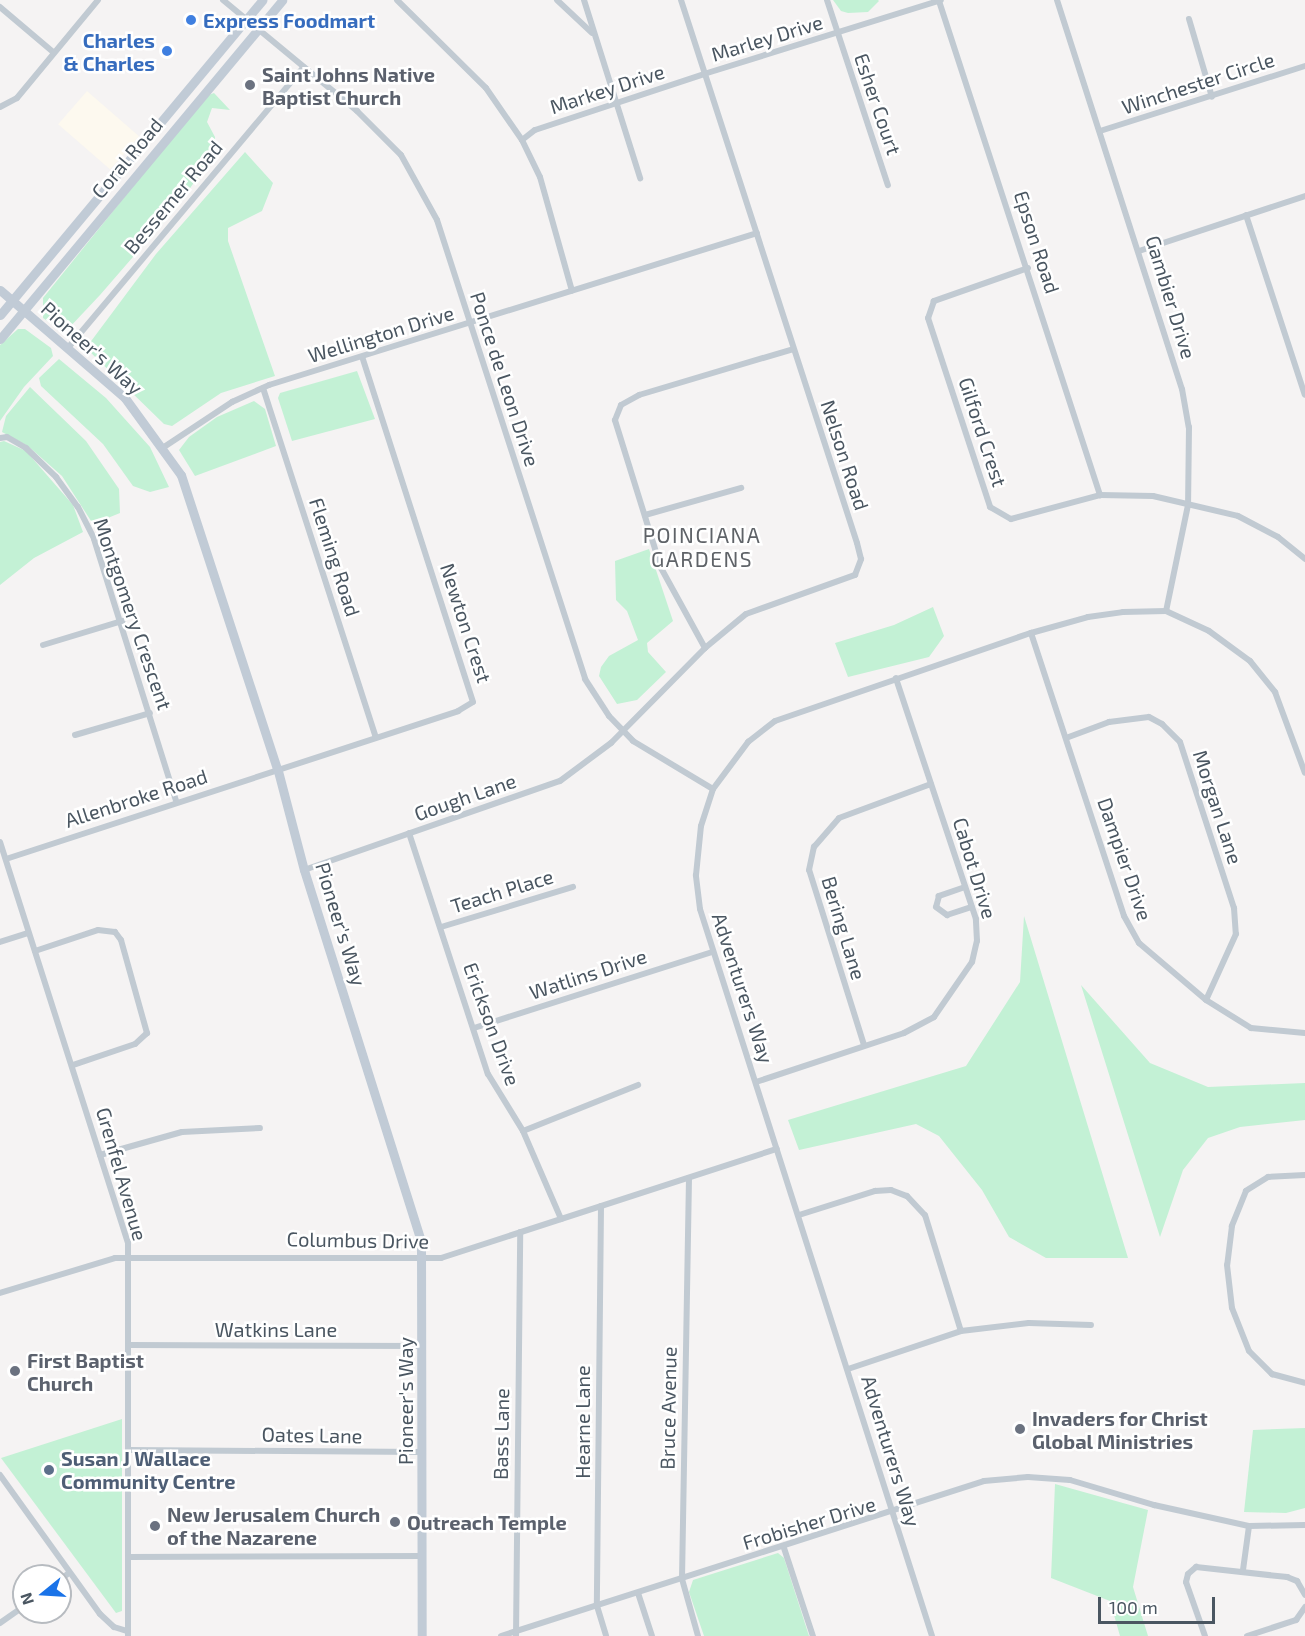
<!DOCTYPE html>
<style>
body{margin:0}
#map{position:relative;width:1305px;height:1636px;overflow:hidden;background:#f5f3f3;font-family:"Exo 2",sans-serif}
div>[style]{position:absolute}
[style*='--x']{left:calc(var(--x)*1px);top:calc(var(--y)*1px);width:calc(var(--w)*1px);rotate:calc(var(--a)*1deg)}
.commercial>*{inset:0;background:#fdf9ef;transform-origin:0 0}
.green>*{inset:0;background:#c3f1d5}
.street>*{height:6px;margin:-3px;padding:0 3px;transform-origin:3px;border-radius:3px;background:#c1cad2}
.secondary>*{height:9px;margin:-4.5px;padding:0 4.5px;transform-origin:4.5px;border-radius:4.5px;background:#c1cbd6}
.dots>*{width:16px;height:16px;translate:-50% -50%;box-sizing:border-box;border:3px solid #fff;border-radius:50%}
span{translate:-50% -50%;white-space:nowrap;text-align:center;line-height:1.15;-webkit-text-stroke:5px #fff;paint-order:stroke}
.shop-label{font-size:20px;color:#366cbe;font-weight:700}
.left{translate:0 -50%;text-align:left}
.right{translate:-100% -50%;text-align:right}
.street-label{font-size:20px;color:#4a5661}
.worship-label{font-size:20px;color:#5b616d;font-weight:700}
.service-label{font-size:20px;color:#4e5e75;font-weight:700}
.neighbourhood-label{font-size:21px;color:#5f6368;letter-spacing:1.5px}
.north{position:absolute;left:12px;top:1564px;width:60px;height:60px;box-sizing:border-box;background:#fff;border:2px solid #b7bbc0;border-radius:50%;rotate:252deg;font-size:16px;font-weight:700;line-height:24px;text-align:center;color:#4a5661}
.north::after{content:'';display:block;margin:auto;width:21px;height:27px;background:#1a73e8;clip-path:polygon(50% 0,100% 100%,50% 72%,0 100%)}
.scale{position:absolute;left:1098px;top:1597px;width:117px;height:27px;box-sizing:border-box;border:3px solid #4a5661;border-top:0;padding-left:8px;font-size:18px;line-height:21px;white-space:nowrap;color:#4a5661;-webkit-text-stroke:4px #fff;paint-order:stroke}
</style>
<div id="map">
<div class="commercial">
<div style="left:87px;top:91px;width:69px;height:44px;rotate:41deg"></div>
</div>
<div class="green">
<div style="clip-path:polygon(833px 0,878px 0,879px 1px,868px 12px,848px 13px,841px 11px)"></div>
<div style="clip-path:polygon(214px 93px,230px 110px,212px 108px,207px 122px,215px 137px,215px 153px,178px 205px,100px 295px,68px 329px,61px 330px,43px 318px,43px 298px,206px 96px)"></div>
<div style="clip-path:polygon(245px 152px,273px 183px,262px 211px,228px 228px,228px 241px,275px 376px,221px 393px,172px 426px,164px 424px,86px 348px,156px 254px)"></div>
<div style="clip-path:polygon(18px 329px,25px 329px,51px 348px,53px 356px,24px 387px,0 421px,0 345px)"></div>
<div style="clip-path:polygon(59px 359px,106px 398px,150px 447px,169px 487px,150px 492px,133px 486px,103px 444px,41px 386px,39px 378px)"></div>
<div style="clip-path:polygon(357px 371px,375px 419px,292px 441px,278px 398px,280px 393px)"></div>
<div style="clip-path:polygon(30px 387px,86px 441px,119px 489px,120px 513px,93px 524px,62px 476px,28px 446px,2px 432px,6px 416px)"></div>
<div style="clip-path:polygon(254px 401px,265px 409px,276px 446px,195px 476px,179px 450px,189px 437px,217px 417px)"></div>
<div style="clip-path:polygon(4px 441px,26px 451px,73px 505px,83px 532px,34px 558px,0 585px,0 442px)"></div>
<div style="clip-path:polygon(649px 549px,673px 621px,647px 643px,648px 652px,666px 672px,637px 700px,617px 704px,599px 676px,601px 667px,609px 656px,638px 640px,627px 611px,616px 600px,615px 561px)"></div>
<div style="clip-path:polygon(933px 607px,944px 636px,929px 657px,848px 677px,835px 643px,894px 625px)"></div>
<div style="clip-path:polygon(1024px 916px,1128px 1258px,1046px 1258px,1009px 1237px,982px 1190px,939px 1136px,916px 1124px,799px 1150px,788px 1120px,966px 1066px,1020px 982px)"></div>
<div style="clip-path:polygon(1081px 985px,1150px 1063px,1208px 1087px,1305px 1083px,1305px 1120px,1240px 1127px,1208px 1138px,1183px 1170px,1160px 1237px)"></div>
<div style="clip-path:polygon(122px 1419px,122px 1611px,116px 1613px,1px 1458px)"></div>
<div style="clip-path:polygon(1305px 1428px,1305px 1508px,1286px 1513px,1244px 1512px,1253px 1430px)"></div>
<div style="clip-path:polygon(1055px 1484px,1148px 1510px,1133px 1587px,1148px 1636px,1120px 1636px,1110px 1601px,1051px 1578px)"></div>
<div style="clip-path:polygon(778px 1553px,784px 1558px,809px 1636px,704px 1636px,689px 1592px,693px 1580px)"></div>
</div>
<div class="street">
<div style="--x:223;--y:0;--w:174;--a:39.6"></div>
<div style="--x:357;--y:111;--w:62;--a:45"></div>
<div style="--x:401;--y:155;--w:74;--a:61"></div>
<div style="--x:437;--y:220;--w:482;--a:72.1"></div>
<div style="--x:585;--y:679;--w:44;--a:57"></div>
<div style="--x:609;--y:716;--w:35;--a:46"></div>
<div style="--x:633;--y:741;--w:93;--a:31"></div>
<div style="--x:397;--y:0;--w:125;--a:44.7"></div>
<div style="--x:486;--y:88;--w:63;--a:55.3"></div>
<div style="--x:522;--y:140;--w:41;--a:64.1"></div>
<div style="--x:540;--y:177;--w:118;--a:74.3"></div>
<div style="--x:557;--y:0;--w:48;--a:43.3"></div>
<div style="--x:584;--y:0;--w:187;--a:72.5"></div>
<div style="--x:827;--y:0;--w:195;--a:71.8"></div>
<div style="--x:1057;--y:0;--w:409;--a:72.2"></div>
<div style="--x:1182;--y:389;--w:39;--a:80"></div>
<div style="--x:1189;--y:427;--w:78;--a:90.7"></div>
<div style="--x:1188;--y:505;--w:108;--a:101.7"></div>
<div style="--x:939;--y:1;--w:520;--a:71.95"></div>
<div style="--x:0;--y:7;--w:70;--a:40.3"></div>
<div style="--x:1189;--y:19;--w:81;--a:73.6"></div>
<div style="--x:0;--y:107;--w:19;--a:-28"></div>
<div style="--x:17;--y:98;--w:127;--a:-50.4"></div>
<div style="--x:1100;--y:131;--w:215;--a:-17.6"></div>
<div style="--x:522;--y:140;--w:16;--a:-38"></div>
<div style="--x:535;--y:130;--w:178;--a:-18.3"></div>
<div style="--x:704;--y:74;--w:248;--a:-17.3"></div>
<div style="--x:1246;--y:215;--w:189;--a:71.9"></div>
<div style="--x:1139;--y:251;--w:175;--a:-18.3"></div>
<div style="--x:1028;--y:268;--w:100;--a:160.7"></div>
<div style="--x:934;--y:301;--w:18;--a:109"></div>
<div style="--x:928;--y:318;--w:199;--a:71.8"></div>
<div style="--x:990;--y:507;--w:24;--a:30"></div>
<div style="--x:1011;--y:519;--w:92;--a:-15.1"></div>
<div style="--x:1100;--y:495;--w:53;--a:1.1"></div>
<div style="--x:1153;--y:496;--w:87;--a:13.2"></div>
<div style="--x:1238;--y:516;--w:45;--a:27.7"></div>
<div style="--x:1278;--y:537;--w:35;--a:39"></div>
<div style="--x:67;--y:349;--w:368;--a:-50"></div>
<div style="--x:263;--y:388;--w:367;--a:72.1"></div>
<div style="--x:0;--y:438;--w:7;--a:-8"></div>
<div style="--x:7;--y:437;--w:22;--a:30"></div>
<div style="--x:26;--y:448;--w:42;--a:44"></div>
<div style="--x:56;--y:477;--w:37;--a:54"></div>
<div style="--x:78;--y:507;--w:36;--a:63"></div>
<div style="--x:94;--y:539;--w:275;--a:72.6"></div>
<div style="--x:164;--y:447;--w:82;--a:-33.5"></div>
<div style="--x:232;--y:402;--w:41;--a:-24.7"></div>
<div style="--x:269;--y:385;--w:511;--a:-17.3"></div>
<div style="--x:645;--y:515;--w:100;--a:-15.7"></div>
<div style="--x:1031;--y:633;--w:298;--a:71.8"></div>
<div style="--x:1124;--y:916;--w:31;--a:61"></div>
<div style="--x:1139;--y:943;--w:88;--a:40.4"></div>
<div style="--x:1206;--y:1000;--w:53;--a:31.9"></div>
<div style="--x:1251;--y:1028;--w:54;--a:5.3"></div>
<div style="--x:43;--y:645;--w:83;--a:-16.9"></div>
<div style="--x:705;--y:648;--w:91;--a:-118.8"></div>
<div style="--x:661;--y:568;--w:155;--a:-107.3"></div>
<div style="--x:615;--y:420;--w:16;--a:-68"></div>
<div style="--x:621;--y:405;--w:21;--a:-29"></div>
<div style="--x:639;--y:395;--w:161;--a:-16.6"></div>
<div style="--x:75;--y:735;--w:78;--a:-16.3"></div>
<div style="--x:1066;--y:738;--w:46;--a:-20.4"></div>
<div style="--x:1109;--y:722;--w:40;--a:-7.1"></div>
<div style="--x:1149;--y:717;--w:15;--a:28"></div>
<div style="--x:1162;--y:724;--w:25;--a:45"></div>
<div style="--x:1180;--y:742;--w:175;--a:72"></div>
<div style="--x:1234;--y:908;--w:26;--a:86"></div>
<div style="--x:1236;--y:934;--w:72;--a:114.4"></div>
<div style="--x:409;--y:833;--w:254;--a:71.9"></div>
<div style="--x:488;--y:1074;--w:67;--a:58.4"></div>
<div style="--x:523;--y:1131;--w:96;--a:66.6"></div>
<div style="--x:0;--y:842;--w:420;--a:72.3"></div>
<div style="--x:128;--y:1242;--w:394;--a:90"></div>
<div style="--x:6;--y:859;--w:476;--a:-18.1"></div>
<div style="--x:458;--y:711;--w:17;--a:-31"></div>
<div style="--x:473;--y:702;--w:362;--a:-107.8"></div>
<div style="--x:304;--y:870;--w:271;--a:-19.2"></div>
<div style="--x:560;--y:781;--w:64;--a:-36.7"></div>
<div style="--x:611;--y:743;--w:134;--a:-45.3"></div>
<div style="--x:705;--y:648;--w:53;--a:-39.7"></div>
<div style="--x:746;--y:614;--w:116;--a:-19.7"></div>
<div style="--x:855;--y:575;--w:17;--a:-69"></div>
<div style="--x:861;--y:559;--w:16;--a:-104"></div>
<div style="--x:857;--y:543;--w:571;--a:-107.96"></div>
<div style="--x:965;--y:887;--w:28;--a:161"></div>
<div style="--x:939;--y:896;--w:11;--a:105"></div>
<div style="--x:936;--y:907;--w:14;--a:36"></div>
<div style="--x:947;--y:915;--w:26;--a:-18"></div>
<div style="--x:441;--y:927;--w:138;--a:-16.9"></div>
<div style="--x:0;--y:942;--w:29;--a:-18"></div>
<div style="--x:35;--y:951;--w:66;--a:-18.4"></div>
<div style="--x:98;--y:930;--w:17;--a:7"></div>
<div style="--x:115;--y:932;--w:10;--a:53"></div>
<div style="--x:121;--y:940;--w:97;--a:74.4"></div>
<div style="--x:147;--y:1033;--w:16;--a:137"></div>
<div style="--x:135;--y:1044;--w:65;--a:161.3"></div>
<div style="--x:474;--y:1028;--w:250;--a:-17.7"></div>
<div style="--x:864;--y:1045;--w:183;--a:-107.4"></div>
<div style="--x:809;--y:870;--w:24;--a:-78"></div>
<div style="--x:814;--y:847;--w:38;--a:-49"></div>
<div style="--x:839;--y:818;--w:98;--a:-20.3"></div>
<div style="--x:756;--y:1082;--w:156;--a:-18.3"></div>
<div style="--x:904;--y:1033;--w:34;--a:-28"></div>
<div style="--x:934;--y:1017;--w:67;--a:-55.4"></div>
<div style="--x:972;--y:962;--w:22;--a:-77"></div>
<div style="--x:977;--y:941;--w:22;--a:-93"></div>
<div style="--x:976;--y:919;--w:254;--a:-108.4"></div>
<div style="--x:523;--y:1131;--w:124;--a:-21.8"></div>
<div style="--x:100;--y:1155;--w:85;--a:-15.7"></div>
<div style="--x:182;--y:1132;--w:78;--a:-2.9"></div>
<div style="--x:1305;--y:1175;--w:37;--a:177"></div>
<div style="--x:1268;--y:1177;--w:26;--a:148"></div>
<div style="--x:1246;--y:1191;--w:38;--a:112"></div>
<div style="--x:1232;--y:1226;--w:39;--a:97"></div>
<div style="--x:1227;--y:1265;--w:43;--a:83.4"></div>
<div style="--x:1232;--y:1308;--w:46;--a:68.4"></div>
<div style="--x:1249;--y:1351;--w:33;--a:45"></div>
<div style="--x:1272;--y:1374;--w:34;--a:15"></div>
<div style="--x:689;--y:1178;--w:401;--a:91"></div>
<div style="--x:682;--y:1579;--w:59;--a:74.3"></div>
<div style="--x:601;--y:1206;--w:400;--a:90.6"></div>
<div style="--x:597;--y:1606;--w:31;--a:73"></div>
<div style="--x:799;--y:1215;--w:80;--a:-17.5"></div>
<div style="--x:875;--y:1191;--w:16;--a:-4"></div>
<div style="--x:891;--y:1190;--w:17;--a:21"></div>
<div style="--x:907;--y:1196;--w:26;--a:47"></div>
<div style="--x:925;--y:1215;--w:121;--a:72.8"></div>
<div style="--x:0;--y:1293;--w:120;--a:-16.9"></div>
<div style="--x:115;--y:1258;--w:326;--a:0"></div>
<div style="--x:441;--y:1258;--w:353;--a:-18"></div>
<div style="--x:129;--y:1345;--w:293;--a:0.2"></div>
<div style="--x:848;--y:1369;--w:119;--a:-18.6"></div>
<div style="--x:961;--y:1331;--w:68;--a:-6.7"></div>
<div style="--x:1029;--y:1323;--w:62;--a:1.8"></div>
<div style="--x:129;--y:1450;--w:294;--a:0.4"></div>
<div style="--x:0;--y:1475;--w:171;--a:54.3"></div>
<div style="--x:100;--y:1614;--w:19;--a:43"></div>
<div style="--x:114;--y:1627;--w:14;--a:17"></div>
<div style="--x:784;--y:1548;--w:93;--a:71.8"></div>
<div style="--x:128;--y:1557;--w:295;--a:-0.2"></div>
<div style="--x:1243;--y:1570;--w:44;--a:-82.2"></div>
<div style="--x:60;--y:1580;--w:11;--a:-38"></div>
<div style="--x:638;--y:1593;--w:45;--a:72"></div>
<div style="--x:0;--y:1623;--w:29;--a:-35"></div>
<div style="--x:501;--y:1636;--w:507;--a:-17.79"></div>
<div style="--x:984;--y:1481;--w:44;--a:-5.2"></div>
<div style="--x:1028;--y:1477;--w:42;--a:4.1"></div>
<div style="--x:1070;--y:1480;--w:88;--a:16.6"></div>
<div style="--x:1154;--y:1505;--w:97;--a:12.5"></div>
<div style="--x:1249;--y:1526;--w:56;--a:-1"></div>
<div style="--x:516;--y:1636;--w:404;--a:-89.4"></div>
<div style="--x:932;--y:1636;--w:763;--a:-107.7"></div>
<div style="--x:700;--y:909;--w:34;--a:-97"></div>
<div style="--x:696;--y:875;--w:49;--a:-84.2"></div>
<div style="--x:701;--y:826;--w:39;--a:-72"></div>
<div style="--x:713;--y:789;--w:59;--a:-53.3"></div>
<div style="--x:748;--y:742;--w:34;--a:-38"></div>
<div style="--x:775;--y:721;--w:271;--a:-19"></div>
<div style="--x:1031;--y:633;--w:59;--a:-15.7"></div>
<div style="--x:1088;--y:617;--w:35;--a:-8"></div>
<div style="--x:1123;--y:612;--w:43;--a:-1.3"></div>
<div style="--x:1166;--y:611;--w:47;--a:24.9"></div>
<div style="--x:1209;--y:631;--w:51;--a:36.2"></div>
<div style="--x:1250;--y:661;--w:40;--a:51"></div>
<div style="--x:1275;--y:692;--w:86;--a:69.7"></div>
<div style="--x:1205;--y:1636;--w:57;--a:-109.4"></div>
<div style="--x:1186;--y:1582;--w:8;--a:-76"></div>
<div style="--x:1188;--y:1574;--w:11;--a:-41"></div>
<div style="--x:1196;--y:1567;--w:92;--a:6.3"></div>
<div style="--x:1287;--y:1577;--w:11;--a:22"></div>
<div style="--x:1297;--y:1581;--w:16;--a:60"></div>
<div style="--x:1247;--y:1636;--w:52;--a:-18.1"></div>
<div style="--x:1296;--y:1620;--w:16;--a:-55"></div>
</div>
<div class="secondary">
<div style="--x:0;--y:290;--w:165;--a:40.8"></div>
<div style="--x:125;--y:398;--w:95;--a:54"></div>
<div style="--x:181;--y:475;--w:311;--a:71.9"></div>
<div style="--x:278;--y:771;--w:102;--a:75.3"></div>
<div style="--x:304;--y:870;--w:388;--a:72.5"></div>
<div style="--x:421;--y:1240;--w:396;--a:89.9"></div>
<div style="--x:0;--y:315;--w:410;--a:-50.2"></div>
<div style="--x:0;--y:339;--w:441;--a:-50.2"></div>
</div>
<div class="dots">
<div style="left:191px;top:20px;background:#3f7fe0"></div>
<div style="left:167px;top:51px;background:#3f7fe0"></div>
<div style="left:250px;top:85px;background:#6b7280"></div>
<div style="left:15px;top:1371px;background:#6b7280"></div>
<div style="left:1020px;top:1429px;background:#6b7280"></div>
<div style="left:49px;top:1470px;background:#5c6f8a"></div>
<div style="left:395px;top:1522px;background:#6b7280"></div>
<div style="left:155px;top:1526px;background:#6b7280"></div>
</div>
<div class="shop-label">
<span class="left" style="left:203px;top:20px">Express Foodmart</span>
<span class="right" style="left:155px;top:52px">Charles<br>&amp; Charles</span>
</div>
<div class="street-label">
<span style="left:767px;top:38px;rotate:-17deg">Marley Drive</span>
<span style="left:1198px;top:83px;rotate:-18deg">Winchester Circle</span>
<span style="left:607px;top:89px;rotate:-18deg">Markey Drive</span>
<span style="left:878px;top:104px;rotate:71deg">Esher Court</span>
<span style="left:127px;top:158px;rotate:-50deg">Coral Road</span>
<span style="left:173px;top:197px;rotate:-50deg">Bessemer Road</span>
<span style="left:1037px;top:242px;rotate:72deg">Epson Road</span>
<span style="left:1171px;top:297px;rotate:73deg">Gambier Drive</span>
<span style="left:381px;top:334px;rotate:-17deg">Wellington Drive</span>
<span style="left:92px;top:348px;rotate:42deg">Pioneer's Way</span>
<span style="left:505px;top:379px;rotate:72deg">Ponce de Leon Drive</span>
<span style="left:983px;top:432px;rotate:72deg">Gilford Crest</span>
<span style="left:845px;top:455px;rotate:72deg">Nelson Road</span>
<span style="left:335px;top:557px;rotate:72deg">Fleming Road</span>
<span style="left:133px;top:614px;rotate:71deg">Montgomery Crescent</span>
<span style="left:466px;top:623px;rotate:72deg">Newton Crest</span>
<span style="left:465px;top:797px;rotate:-19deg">Gough Lane</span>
<span style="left:136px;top:798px;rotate:-18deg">Allenbroke Road</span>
<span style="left:1218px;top:807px;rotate:72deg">Morgan Lane</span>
<span style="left:1125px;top:859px;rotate:71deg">Dampier Drive</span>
<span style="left:975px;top:868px;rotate:73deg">Cabot Drive</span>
<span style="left:502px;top:891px;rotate:-17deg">Teach Place</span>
<span style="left:341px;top:924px;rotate:73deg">Pioneer's Way</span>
<span style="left:844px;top:928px;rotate:73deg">Bering Lane</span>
<span style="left:588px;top:974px;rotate:-18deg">Watlins Drive</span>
<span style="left:743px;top:988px;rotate:72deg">Adventurers Way</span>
<span style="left:492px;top:1024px;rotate:70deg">Erickson Drive</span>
<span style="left:122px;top:1174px;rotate:74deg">Grenfel Avenue</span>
<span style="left:358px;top:1240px;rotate:1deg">Columbus Drive</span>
<span style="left:276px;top:1329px">Watkins Lane</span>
<span style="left:405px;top:1401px;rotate:-90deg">Pioneer's Way</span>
<span style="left:668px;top:1408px;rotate:-89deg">Bruce Avenue</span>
<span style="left:582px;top:1422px;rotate:-90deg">Hearne Lane</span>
<span style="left:501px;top:1434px;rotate:-89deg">Bass Lane</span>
<span style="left:312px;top:1435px;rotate:1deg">Oates Lane</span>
<span style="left:891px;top:1451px;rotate:73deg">Adventurers Way</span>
<span style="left:809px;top:1523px;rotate:-17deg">Frobisher Drive</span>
</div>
<div class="worship-label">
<span class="left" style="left:262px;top:86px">Saint Johns Native<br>Baptist Church</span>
<span class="left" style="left:27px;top:1372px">First Baptist<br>Church</span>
<span class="left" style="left:1032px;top:1430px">Invaders for Christ<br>Global Ministries</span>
<span class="left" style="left:167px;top:1526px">New Jerusalem Church<br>of the Nazarene</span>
<span class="left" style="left:407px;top:1522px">Outreach Temple</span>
</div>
<div class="service-label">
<span class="left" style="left:61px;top:1470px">Susan J Wallace<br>Community Centre</span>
</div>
<div class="neighbourhood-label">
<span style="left:702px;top:547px">POINCIANA<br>GARDENS</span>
</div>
<div class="north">N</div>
<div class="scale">100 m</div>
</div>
